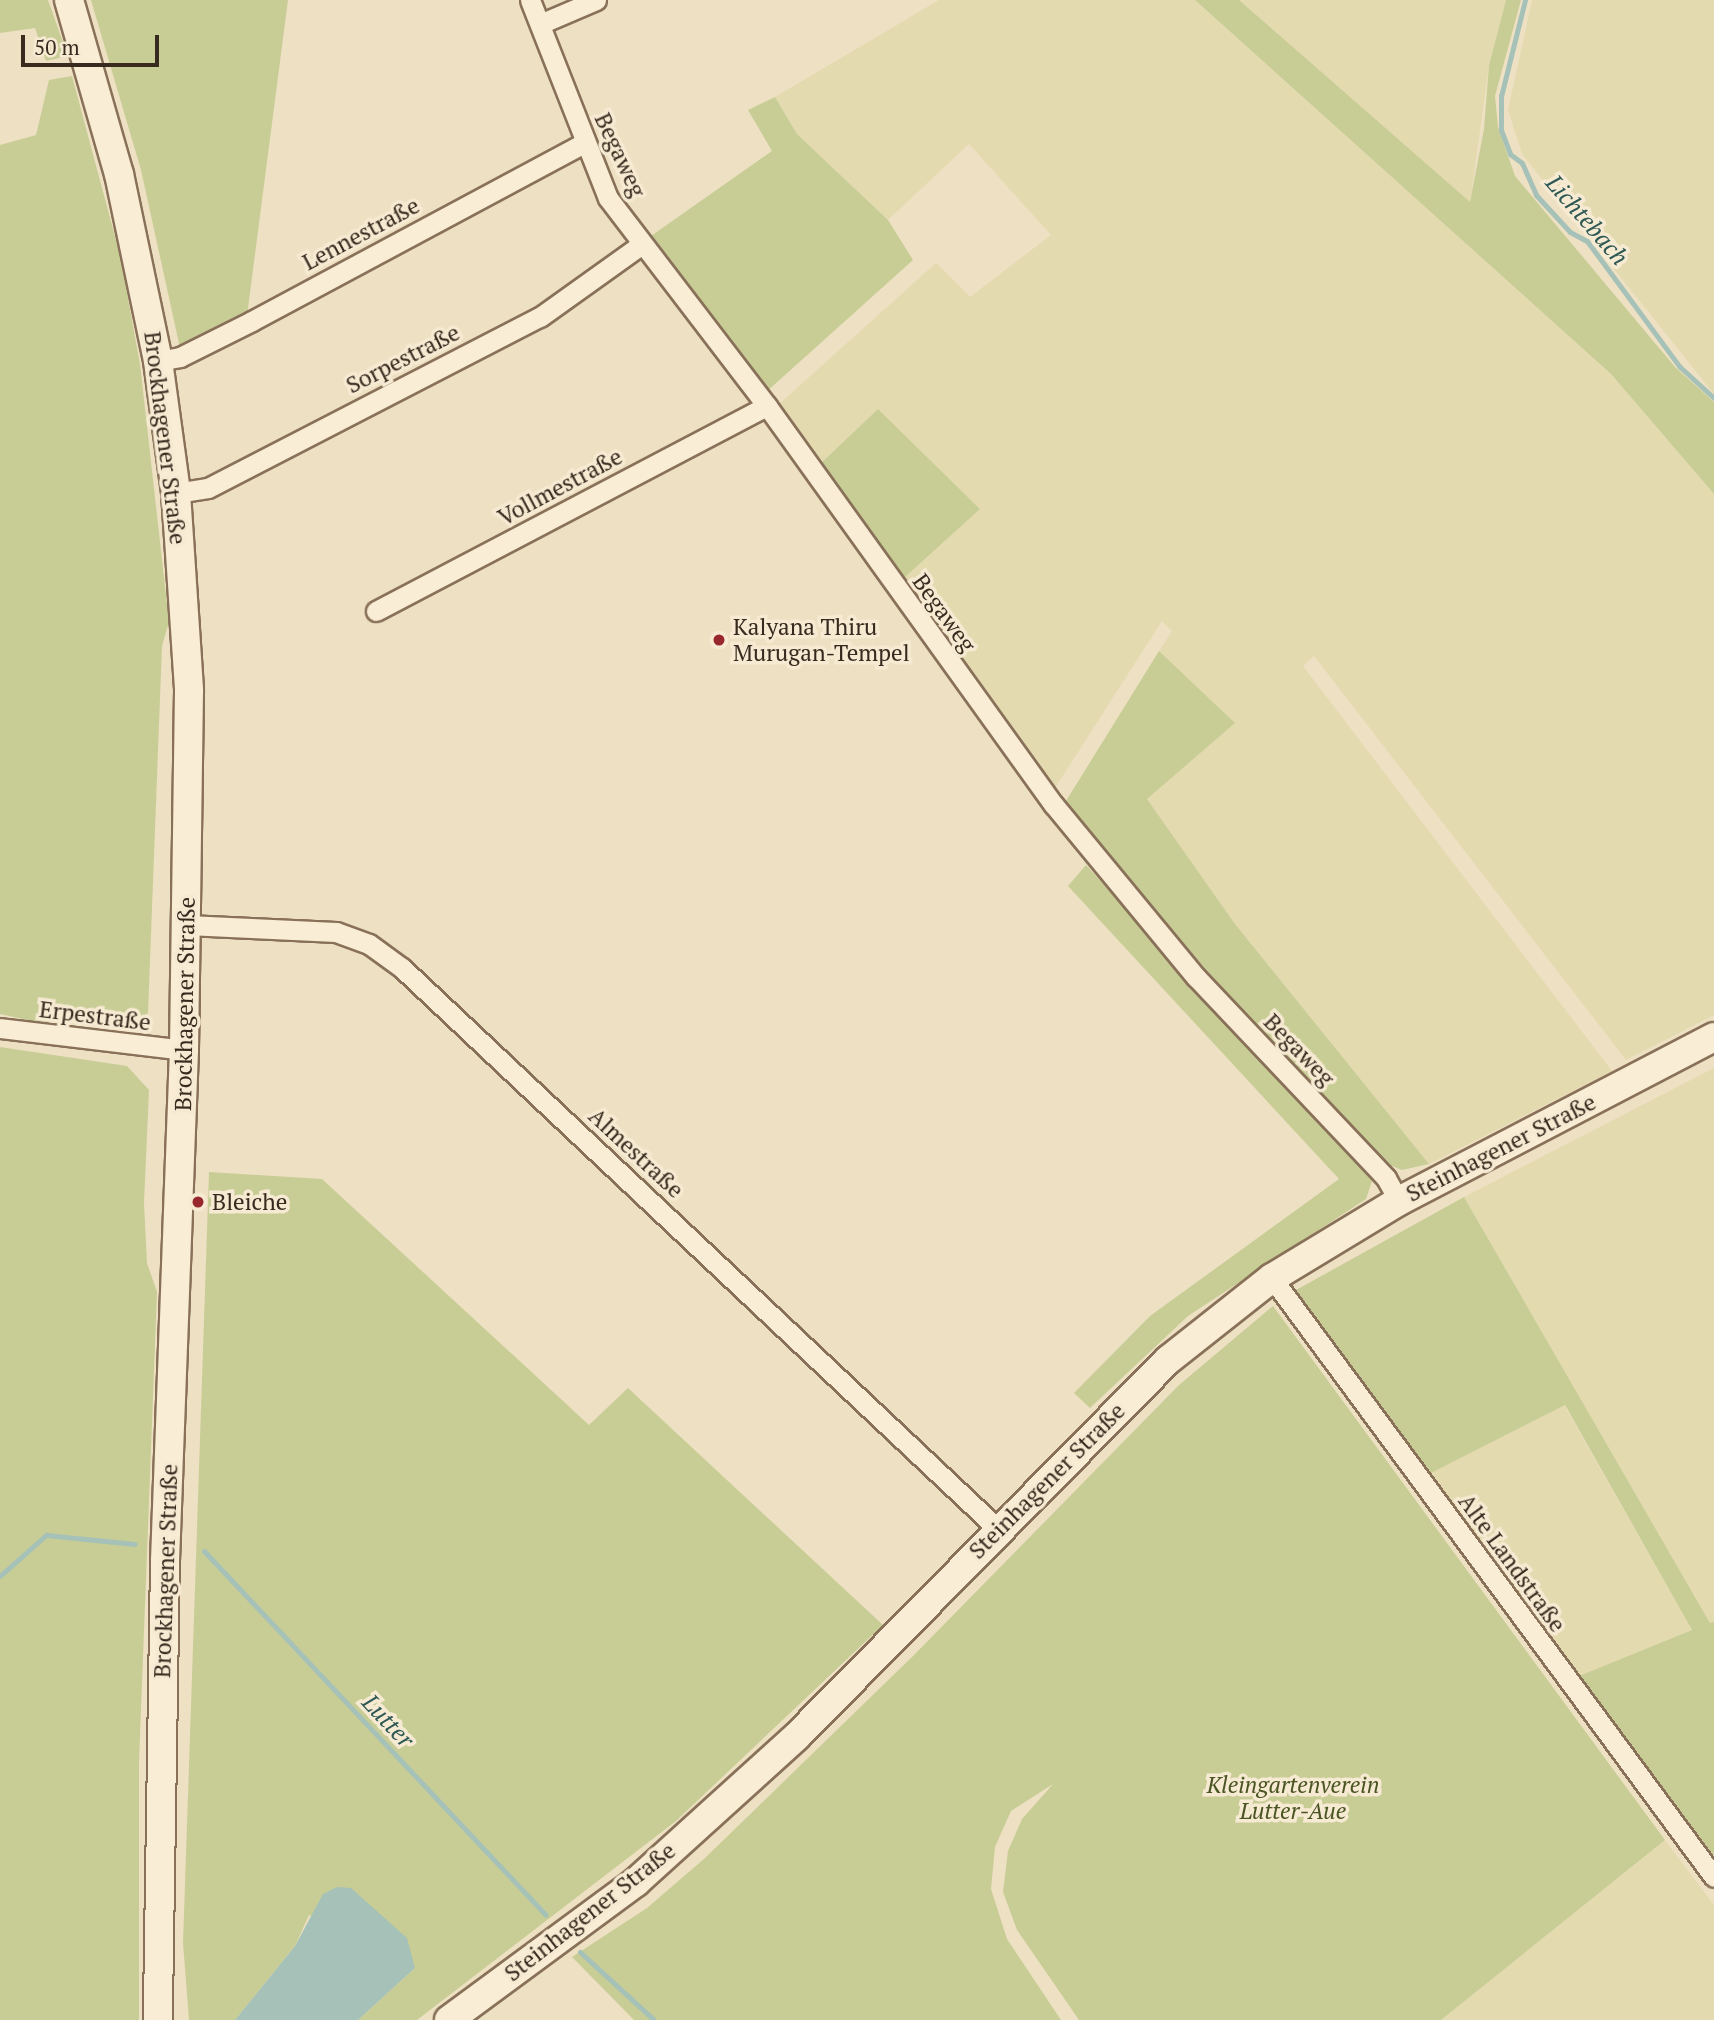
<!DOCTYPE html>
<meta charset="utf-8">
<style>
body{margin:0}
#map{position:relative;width:1714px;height:2020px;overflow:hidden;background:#eee0c2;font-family:"PT Serif",serif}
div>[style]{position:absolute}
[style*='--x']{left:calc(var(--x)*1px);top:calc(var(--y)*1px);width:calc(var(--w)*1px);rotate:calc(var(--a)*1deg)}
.farmland>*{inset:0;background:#e4dab0}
.green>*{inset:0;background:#c8cd96}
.water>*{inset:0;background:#a5c1b8}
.stream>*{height:5px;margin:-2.5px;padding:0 2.5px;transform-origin:2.5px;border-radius:2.5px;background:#a5c1b8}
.roads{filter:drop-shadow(2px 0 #897159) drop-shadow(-2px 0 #897159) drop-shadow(0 2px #897159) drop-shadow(0 -2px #897159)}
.minor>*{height:19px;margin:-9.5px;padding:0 9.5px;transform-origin:9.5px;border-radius:9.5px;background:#f9edd6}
.secondary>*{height:28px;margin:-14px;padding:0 14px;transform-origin:14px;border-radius:14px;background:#f9edd6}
.dots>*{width:19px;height:19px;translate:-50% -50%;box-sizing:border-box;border:4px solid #f6ead2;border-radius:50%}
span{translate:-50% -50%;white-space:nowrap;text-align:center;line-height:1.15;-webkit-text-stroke:7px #f6ead2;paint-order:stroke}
.street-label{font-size:23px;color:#382a1e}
.poi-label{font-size:23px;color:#382a1e}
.left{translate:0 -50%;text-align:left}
.park-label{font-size:23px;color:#4b5524;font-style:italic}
.water-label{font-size:24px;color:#2d5854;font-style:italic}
.scale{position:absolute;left:21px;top:35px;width:138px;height:32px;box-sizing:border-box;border:4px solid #382a1e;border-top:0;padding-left:9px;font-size:21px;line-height:24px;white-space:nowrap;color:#382a1e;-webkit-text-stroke:5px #f6ead2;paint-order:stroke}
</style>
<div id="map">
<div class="farmland">
<div style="clip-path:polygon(939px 0,1195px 0,1611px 374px,1714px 494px,1714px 1015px,1626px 1060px,1314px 656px,1303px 666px,1612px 1071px,1429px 1164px,1235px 924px,1147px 799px,1234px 723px,1159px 651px,1172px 631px,1162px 621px,1055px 788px,904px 578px,980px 509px,878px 409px,819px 465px,778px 405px,936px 263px,970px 297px,1051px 235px,969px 144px,888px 220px,797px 134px,775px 97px)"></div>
<div style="clip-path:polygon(1239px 0,1506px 0,1489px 65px,1470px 203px)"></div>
<div style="clip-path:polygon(1532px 0,1714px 0,1714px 394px,1522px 154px,1508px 110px)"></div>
<div style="clip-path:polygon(1714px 1068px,1714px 1622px,1710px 1623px,1464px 1197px)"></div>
<div style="clip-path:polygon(1564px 1405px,1692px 1630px,1579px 1676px,1427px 1475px)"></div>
<div style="clip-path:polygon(1665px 1840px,1714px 1905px,1714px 2020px,1441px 2020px)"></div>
</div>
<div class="green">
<div style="clip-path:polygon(0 0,48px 0,68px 56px,46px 61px,35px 28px,0 33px)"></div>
<div style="clip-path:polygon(91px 0,288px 0,247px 316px,180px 348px,141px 170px)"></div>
<div style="clip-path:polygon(1195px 0,1239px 0,1470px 202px,1484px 129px,1489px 65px,1506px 0,1521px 0,1495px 96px,1498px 127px,1515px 176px,1675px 367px,1714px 402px,1714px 494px,1611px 374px)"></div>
<div style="clip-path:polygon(72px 76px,120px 255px,140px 364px,169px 622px,162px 646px,148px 1013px,138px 1022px,37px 1022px,0 1014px,0 145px,36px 135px,49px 80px)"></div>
<div style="clip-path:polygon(775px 97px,797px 134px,888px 220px,913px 260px,765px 393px,651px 236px,772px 151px,748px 110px)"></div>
<div style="clip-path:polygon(878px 409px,980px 509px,904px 578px,819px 465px)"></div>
<div style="clip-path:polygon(1159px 651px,1235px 723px,1147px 799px,1235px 924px,1429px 1164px,1402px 1170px,1389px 1165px,1232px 999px,1100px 849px,1066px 801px)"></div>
<div style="clip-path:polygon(1086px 865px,1372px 1181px,1366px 1199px,1188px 1316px,1090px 1408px,1074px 1393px,1150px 1316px,1339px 1179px,1068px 886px)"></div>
<div style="clip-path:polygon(0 1047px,127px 1066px,149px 1090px,144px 1203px,147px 1263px,157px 1292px,139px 1762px,139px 2020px,0 2020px)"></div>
<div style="clip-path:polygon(209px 1172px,322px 1179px,589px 1425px,628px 1388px,883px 1625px,676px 1821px,417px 2020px,358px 2020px,415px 1968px,309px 1915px,295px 1946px,235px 2020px,189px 2020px,183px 1943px)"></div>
<div style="clip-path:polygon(1464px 1197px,1710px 1623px,1714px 1622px,1714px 1856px,1579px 1676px,1692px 1630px,1565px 1405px,1427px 1475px,1304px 1312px,1296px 1290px)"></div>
<div style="clip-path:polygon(1273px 1306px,1665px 1840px,1441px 2020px,1079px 2020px,1017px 1930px,1003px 1892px,1008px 1851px,1022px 1819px,1053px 1784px,1011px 1811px,995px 1847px,991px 1889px,1007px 1939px,1061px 2020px,634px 2020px,572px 1957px,647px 1908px,705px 1858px,914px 1655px,1179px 1385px)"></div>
</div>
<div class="water">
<div style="clip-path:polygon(337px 1887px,351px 1888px,407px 1938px,415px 1968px,358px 2020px,235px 2020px,295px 1946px,323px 1894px)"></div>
</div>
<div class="stream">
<div style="--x:1525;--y:0;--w:99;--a:104"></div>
<div style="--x:1501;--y:96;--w:34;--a:90"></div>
<div style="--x:1501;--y:130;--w:26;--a:69"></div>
<div style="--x:1510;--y:154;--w:15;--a:37"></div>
<div style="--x:1522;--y:163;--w:35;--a:66"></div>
<div style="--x:1536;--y:195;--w:50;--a:47.4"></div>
<div style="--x:1570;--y:232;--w:19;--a:28"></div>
<div style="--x:1587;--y:241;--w:157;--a:53.6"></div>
<div style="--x:1680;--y:367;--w:46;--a:42.4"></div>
<div style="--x:204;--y:1551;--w:499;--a:46.8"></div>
<div style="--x:0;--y:1576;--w:62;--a:-41.7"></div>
<div style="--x:46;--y:1535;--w:89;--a:5.8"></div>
<div style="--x:580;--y:1952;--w:100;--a:42.6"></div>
</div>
<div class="roads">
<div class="minor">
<div style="--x:530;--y:0;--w:213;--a:68.5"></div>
<div style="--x:608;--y:198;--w:262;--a:52.6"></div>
<div style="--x:767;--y:406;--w:491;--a:54.3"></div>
<div style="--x:1054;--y:805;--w:223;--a:50.5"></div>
<div style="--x:1196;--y:977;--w:277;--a:46.6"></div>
<div style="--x:1386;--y:1178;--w:26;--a:61"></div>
<div style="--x:540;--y:24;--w:61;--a:-23.2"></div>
<div style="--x:158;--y:361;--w:22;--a:-10"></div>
<div style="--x:180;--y:357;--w:80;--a:-26.6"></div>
<div style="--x:252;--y:321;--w:377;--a:-28.2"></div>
<div style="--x:176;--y:493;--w:32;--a:-9"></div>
<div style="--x:208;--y:488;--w:373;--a:-27.3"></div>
<div style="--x:540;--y:317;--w:125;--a:-35.6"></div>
<div style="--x:376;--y:611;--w:441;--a:-27.7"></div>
<div style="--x:187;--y:925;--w:149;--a:2.7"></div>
<div style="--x:336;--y:932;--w:35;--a:20"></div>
<div style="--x:369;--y:944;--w:41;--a:36"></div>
<div style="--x:402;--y:968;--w:818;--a:43.27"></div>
<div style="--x:0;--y:1028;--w:185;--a:6.8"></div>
<div style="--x:1272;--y:1278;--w:744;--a:53.58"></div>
</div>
<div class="secondary">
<div style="--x:69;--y:0;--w:181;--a:74"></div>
<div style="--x:119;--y:174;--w:191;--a:78.2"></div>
<div style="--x:158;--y:361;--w:133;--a:82.2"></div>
<div style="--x:176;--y:493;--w:198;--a:86.2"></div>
<div style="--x:189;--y:691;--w:359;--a:90.8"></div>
<div style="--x:184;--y:1050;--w:511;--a:92.13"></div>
<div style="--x:165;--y:1561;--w:459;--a:90.9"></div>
<div style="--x:449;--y:2020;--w:232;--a:-36.4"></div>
<div style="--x:636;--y:1882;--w:216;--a:-42.2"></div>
<div style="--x:796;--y:1737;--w:530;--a:-45.38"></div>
<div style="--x:1168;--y:1360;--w:132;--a:-38.3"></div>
<div style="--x:1272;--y:1278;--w:149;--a:-31.2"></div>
<div style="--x:1399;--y:1201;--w:355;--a:-27.5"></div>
</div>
</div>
<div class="dots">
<div style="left:719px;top:640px;background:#98282d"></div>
<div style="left:198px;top:1202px;background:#98282d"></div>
</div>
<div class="street-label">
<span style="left:620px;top:155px;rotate:65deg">Begaweg</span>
<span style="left:361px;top:234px;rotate:-28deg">Lennestraße</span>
<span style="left:403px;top:359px;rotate:-27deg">Sorpestraße</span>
<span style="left:165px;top:438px;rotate:83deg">Brockhagener Straße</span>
<span style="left:560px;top:487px;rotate:-28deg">Vollmestraße</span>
<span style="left:944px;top:613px;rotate:54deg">Begaweg</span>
<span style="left:185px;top:1004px;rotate:-89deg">Brockhagener Straße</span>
<span style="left:95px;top:1016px;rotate:7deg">Erpestraße</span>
<span style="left:1299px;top:1050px;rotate:46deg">Begaweg</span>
<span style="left:1501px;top:1148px;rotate:-27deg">Steinhagener Straße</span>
<span style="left:636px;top:1153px;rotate:43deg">Almestraße</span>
<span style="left:1047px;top:1481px;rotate:-45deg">Steinhagener Straße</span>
<span style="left:1512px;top:1563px;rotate:54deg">Alte Landstraße</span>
<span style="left:166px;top:1571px;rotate:-88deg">Brockhagener Straße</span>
<span style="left:590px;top:1912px;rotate:-38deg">Steinhagener Straße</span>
</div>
<div class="poi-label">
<span class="left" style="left:733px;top:640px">Kalyana Thiru<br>Murugan-Tempel</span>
<span class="left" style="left:212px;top:1202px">Bleiche</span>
</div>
<div class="park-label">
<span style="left:1293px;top:1798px">Kleingartenverein<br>Lutter-Aue</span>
</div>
<div class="water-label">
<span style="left:1587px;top:220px;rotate:49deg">Lichtebach</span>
<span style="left:388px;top:1721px;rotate:47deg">Lutter</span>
</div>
<div class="scale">50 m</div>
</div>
